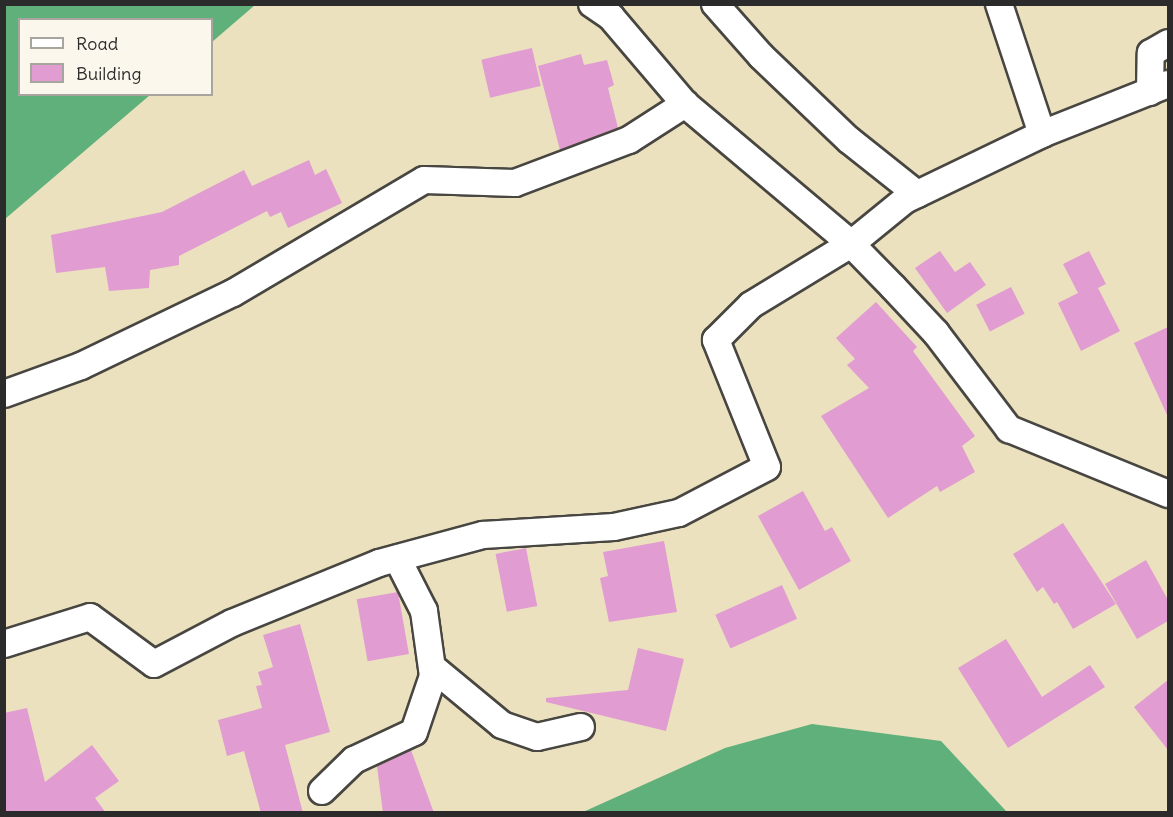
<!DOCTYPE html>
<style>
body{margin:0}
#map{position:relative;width:1173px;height:817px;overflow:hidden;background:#ebe1bf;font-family:Delius,sans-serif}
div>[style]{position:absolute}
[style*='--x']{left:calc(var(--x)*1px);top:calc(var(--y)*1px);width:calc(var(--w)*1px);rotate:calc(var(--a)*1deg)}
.forest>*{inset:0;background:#60b07b}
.building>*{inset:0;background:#e19cd1;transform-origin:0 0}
.roads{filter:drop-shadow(2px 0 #484641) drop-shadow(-2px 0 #484641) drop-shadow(0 2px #484641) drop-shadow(0 -2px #484641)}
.minor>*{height:26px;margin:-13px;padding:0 13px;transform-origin:13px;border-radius:13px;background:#fff}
span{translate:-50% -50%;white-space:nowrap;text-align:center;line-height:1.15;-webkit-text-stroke:5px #fbf7ec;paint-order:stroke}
.frame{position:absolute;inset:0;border:6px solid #2b2b2b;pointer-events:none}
.legend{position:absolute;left:18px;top:18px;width:195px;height:78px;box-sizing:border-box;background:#fbf7ec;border:2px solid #a8a59f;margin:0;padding:8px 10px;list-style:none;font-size:18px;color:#2b2b2b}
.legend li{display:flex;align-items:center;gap:12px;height:30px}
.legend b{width:30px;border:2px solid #a8a59f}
</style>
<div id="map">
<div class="forest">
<div style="clip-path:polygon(5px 4px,255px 4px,255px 5px,212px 42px,212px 20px,20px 20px,20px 94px,150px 95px,5px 219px)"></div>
<div style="clip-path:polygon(812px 724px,941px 741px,1007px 812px,583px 812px,725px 748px)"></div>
</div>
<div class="building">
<div style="left:532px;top:48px;width:39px;height:52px;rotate:77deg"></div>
<div style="clip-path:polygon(581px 54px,584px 65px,607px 60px,614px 85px,608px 88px,618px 128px,560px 150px,538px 66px)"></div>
<div style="clip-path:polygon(309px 160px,315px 175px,326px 169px,342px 203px,288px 228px,281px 212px,270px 217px,267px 211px,179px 256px,179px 265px,150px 270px,149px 288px,109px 291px,105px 267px,56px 273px,51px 235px,162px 212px,244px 170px,252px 186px)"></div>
<div style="clip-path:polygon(940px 251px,955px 272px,970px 262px,986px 285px,947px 313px,915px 268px)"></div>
<div style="clip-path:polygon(1089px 251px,1106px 284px,1098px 288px,1120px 331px,1081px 351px,1058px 303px,1078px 293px,1063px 264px)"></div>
<div style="left:1011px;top:287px;width:30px;height:39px;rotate:63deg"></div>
<div style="clip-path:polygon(876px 302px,917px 347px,913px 351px,975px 436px,962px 446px,975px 472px,940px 492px,937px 486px,888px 518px,821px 416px,869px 388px,847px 365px,855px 359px,836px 338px)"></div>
<div style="clip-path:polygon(1168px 327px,1168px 417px,1134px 343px)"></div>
<div style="clip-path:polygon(803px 491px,825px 531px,832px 527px,851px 561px,799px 590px,758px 516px)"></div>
<div style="clip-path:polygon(1063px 523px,1116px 604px,1073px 629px,1057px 602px,1054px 604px,1043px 587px,1037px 592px,1013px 554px)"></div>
<div style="clip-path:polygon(664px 541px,677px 612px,609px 622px,600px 578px,608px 576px,603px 552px)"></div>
<div style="left:526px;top:548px;width:59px;height:31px;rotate:79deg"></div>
<div style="clip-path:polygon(1146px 560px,1168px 600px,1168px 621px,1137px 639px,1105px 584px)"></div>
<div style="left:782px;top:585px;width:37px;height:73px;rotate:66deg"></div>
<div style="left:398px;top:592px;width:63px;height:42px;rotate:80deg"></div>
<div style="clip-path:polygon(300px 624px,330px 732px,285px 745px,303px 813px,261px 813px,244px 751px,227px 756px,218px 720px,262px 708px,256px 686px,262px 685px,258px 672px,273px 667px,263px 635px)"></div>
<div style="clip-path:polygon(1006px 639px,1042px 697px,1090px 665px,1105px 687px,1008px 748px,958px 668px)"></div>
<div style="clip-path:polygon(638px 648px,684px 659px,666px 731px,546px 702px,546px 698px,628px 690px)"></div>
<div style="clip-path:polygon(1168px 680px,1168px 750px,1134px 707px)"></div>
<div style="clip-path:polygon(27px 708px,45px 782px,92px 745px,119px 781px,95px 798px,106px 813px,4px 813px,4px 713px)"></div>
<div style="clip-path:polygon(411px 750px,434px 813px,383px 813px,377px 766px)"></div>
</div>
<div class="roads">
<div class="minor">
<div style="--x:592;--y:4;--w:23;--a:34"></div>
<div style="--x:611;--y:17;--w:114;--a:49.6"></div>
<div style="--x:685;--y:104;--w:217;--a:40.1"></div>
<div style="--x:851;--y:244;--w:60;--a:45.7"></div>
<div style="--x:893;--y:287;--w:63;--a:46.9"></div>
<div style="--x:936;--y:333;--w:121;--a:52.8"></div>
<div style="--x:1009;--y:429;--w:172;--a:22.2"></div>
<div style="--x:715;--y:4;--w:69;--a:48.5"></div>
<div style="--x:761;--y:56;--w:122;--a:43.7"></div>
<div style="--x:849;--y:140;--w:87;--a:38.5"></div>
<div style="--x:999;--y:4;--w:137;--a:71.7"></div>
<div style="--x:1150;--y:92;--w:39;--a:-89"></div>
<div style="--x:1151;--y:53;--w:20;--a:-30"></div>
<div style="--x:4;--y:394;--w:82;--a:-20"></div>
<div style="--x:81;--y:366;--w:169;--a:-25.7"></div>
<div style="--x:233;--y:293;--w:222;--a:-30.6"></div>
<div style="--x:424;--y:180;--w:91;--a:1.9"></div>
<div style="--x:515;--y:183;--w:122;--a:-20.7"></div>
<div style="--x:629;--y:140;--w:67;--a:-32.7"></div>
<div style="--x:4;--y:644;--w:90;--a:-17.4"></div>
<div style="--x:90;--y:617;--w:79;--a:36.3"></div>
<div style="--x:154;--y:664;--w:88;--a:-27.7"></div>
<div style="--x:232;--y:623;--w:159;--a:-22.2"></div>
<div style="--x:379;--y:563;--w:108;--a:-15.1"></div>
<div style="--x:483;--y:535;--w:131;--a:-3.5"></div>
<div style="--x:614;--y:527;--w:66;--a:-12.2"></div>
<div style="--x:679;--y:513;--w:99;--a:-27.6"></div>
<div style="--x:767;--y:467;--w:137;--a:-111.9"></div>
<div style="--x:716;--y:340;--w:49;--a:-45"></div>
<div style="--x:751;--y:305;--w:117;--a:-31.4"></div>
<div style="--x:851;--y:244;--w:70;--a:-39.2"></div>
<div style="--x:905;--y:200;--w:152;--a:-25.7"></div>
<div style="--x:1042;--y:134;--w:136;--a:-21.6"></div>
<div style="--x:432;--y:667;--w:91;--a:39.6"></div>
<div style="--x:502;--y:725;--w:37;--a:19"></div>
<div style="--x:537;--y:737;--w:45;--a:-12.8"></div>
<div style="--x:322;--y:791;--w:45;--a:-44.1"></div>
<div style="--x:354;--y:760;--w:66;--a:-25"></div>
<div style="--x:414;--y:732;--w:59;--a:-71.3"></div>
<div style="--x:433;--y:676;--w:66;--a:-97.9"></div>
<div style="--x:424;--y:611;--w:59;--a:-117"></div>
</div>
</div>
<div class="frame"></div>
<ul class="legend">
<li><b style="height:8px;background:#fff"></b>Road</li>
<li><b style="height:16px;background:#e19cd1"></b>Building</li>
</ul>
</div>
